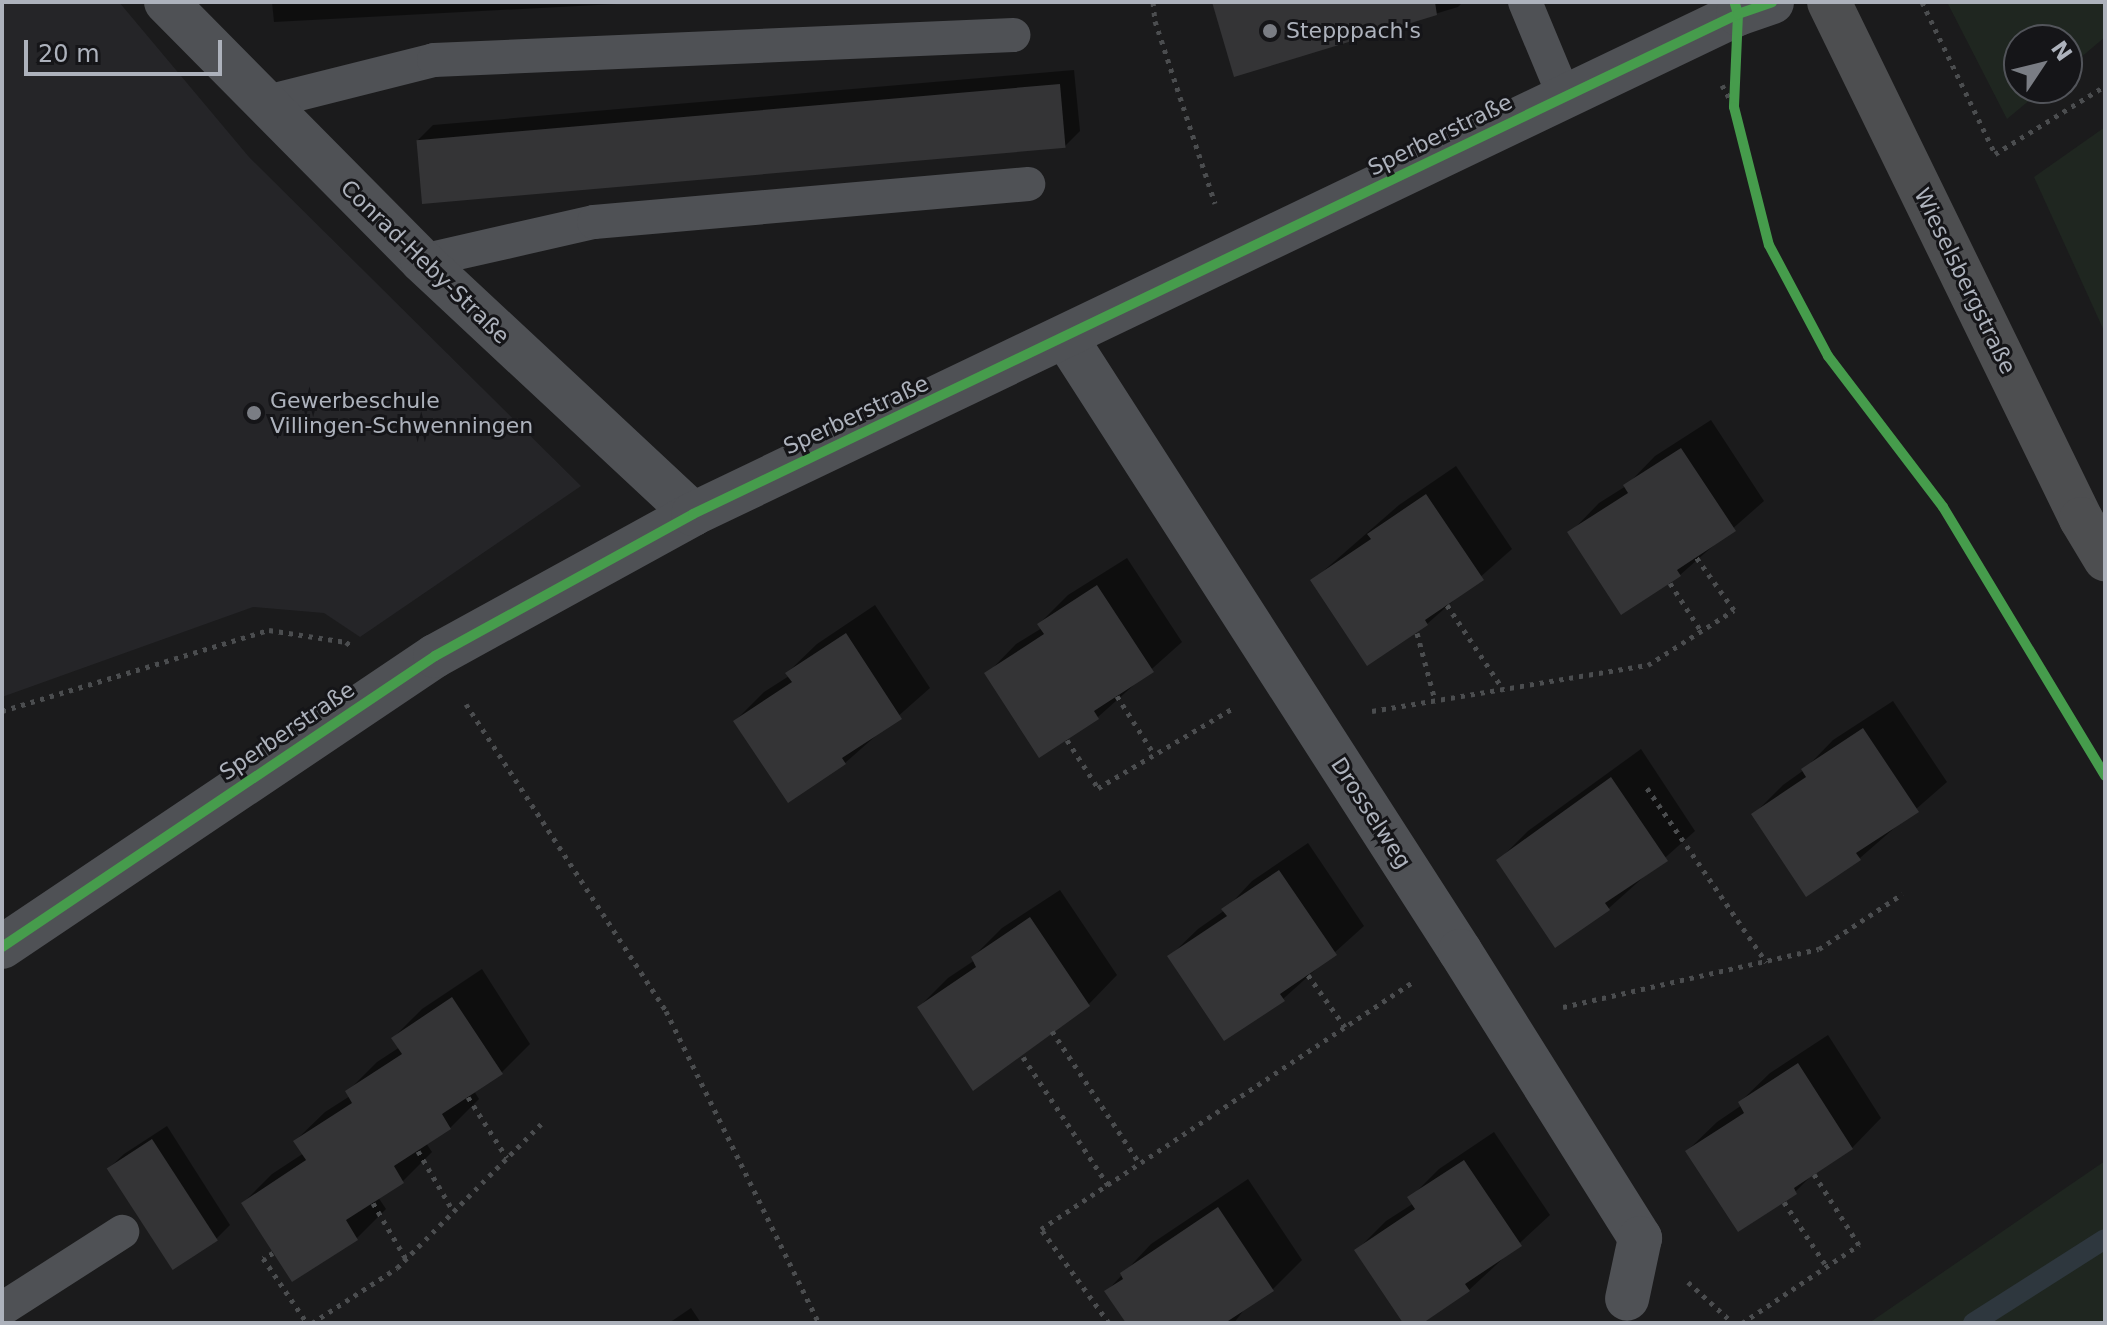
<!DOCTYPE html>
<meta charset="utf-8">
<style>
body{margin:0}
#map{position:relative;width:2107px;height:1325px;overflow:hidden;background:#1b1b1c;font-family:"DejaVu Sans",sans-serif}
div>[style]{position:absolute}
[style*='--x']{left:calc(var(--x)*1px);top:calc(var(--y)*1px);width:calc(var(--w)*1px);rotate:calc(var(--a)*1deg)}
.built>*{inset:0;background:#252528}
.green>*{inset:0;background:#1f2620}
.shadow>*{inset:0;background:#0007}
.stream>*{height:20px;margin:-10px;padding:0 10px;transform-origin:10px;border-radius:10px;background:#2e373e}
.building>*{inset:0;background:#343436;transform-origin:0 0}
.path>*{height:5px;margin-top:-2.5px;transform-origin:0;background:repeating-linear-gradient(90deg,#4b4d4f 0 4px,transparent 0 10px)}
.lane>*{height:34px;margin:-17px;padding:0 17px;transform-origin:17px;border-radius:17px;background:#4f5155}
.street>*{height:44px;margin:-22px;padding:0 22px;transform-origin:22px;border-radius:22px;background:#4f5155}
.primary>*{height:44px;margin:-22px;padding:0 22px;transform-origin:22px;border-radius:22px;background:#4d4e50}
.cycleway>*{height:10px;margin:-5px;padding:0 5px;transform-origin:5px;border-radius:5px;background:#469c4c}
.dots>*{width:22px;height:22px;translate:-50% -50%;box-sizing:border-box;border:4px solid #151518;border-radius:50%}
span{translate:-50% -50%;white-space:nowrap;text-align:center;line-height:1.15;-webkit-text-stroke:6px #151518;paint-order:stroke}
.poi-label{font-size:22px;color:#adb2bc}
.left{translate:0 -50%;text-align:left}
.street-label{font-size:22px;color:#adb2bc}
.frame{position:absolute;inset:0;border:4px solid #adb2bc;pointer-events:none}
.north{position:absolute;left:2003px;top:24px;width:80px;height:80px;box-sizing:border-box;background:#151518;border:2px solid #52545a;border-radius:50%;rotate:55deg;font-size:22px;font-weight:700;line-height:32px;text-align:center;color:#adb2bc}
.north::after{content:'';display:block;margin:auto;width:28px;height:36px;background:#7a7d84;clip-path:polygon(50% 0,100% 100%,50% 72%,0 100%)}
.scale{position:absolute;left:24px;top:40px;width:198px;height:36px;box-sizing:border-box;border:4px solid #adb2bc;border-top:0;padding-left:10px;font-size:24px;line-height:28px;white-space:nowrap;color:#adb2bc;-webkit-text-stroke:6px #151518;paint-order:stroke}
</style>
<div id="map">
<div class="built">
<div style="clip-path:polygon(2px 2px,119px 2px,249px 157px,581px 486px,360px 637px,324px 613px,253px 607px,2px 697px)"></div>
</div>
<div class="green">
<div style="clip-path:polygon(1947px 2px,2105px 2px,2105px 37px,2067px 69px,2067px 40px,2019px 40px,2019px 88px,2044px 88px,2007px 119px)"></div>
<div style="clip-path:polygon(2105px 127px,2105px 333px,2034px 177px)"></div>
<div style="clip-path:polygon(2105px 1161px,2105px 1323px,1869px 1323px)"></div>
</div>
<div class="shadow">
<div style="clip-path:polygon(272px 2px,654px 2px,274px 22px)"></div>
<div style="clip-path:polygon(1214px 2px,1463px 2px,1458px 7px,1235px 74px)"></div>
<div style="clip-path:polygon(1074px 70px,1080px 131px,1065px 146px,418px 140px,433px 125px)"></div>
<div style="clip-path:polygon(1711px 420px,1764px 501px,1680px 575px,1570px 533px,1599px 503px,1626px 486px,1655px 456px)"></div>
<div style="clip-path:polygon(1456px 466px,1512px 549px,1427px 624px,1312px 581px,1399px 505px)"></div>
<div style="clip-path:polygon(1127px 558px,1182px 642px,1098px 717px,987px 674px,1016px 644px,1042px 628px,1039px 624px,1068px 595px)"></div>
<div style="clip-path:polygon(875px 605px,930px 688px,845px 763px,788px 800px,735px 721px,764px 692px,789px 676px,787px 673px,817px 644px)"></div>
<div style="clip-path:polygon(1893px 701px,1947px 782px,1860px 858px,1754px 814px,1783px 785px,1804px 770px,1833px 740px)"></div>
<div style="clip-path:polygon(1641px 749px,1695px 831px,1609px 908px,1555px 945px,1499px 860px,1528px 831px)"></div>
<div style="clip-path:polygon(1308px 843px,1364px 926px,1283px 999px,1170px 956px,1198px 929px,1225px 910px,1252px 881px)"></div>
<div style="clip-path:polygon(1060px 890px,1117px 975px,1088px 1005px,919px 1007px,948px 978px,975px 960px,973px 957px,1002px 928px)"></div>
<div style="clip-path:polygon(482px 969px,530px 1044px,501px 1073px,474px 1091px,479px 1099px,450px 1128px,426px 1143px,432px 1152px,403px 1181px,378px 1197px,386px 1209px,357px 1238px,243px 1203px,272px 1174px,304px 1153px,295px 1141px,325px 1112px,350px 1096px,348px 1091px,377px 1062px,400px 1047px,393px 1038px,422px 1009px)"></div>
<div style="clip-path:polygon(1828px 1035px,1881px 1118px,1852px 1148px,1818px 1169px,1795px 1192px,1687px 1151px,1717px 1122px,1742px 1105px,1740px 1102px,1770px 1073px)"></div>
<div style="clip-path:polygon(167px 1126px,230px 1225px,215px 1240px,109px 1168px,124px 1154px)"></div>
<div style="clip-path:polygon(1494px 1132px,1550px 1215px,1469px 1290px,1419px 1323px,1405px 1323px,1357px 1250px,1386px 1221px,1414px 1203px,1410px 1198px,1439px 1169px)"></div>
<div style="clip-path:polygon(1248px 1179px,1302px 1260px,1273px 1289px,1246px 1307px,1234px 1323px,1128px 1323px,1107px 1291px,1151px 1244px)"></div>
<div style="clip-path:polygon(691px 1308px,701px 1323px,669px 1323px)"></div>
</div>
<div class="stream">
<div style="--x:1973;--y:1323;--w:156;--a:-32.5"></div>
</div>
<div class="building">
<div style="clip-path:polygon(1212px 2px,1435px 2px,1437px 15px,1234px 77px)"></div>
<div style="left:1060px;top:84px;width:64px;height:646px;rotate:85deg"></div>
<div style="clip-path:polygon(1681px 448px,1736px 531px,1677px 570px,1681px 576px,1621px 615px,1567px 532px,1628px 493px,1623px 485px)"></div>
<div style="clip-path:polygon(1426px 494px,1484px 580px,1425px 620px,1428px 625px,1367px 666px,1310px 580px,1371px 539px,1367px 534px)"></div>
<div style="clip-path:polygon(1097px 585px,1154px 672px,1094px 711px,1099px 719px,1039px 758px,984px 673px,1044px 634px,1037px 624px)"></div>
<div style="clip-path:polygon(846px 633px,902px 719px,842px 758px,846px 764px,788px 803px,733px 721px,792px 682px,785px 673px)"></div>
<div style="clip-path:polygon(1863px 728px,1919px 812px,1856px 853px,1861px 860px,1806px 897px,1751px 814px,1806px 777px,1801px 769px)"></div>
<div style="clip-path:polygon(1611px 777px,1668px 861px,1605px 903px,1610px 910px,1555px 948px,1496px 860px)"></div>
<div style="clip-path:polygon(1279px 870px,1337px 955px,1280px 994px,1285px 1001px,1224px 1041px,1167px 956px,1227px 916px,1221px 909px)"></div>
<div style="clip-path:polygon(1030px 917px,1090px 1006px,973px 1091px,917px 1007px,976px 967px,971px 957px)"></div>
<div style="clip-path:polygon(452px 997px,503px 1074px,442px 1114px,451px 1129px,394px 1166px,404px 1183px,346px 1220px,358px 1240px,292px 1282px,241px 1203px,306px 1160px,293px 1141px,352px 1103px,345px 1091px,402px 1054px,391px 1038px)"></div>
<div style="clip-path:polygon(1798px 1063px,1853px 1149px,1794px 1188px,1797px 1194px,1738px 1232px,1685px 1151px,1744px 1113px,1738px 1102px)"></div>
<div style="left:152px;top:1139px;width:121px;height:54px;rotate:57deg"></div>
<div style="clip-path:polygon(1464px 1160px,1522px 1246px,1465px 1284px,1470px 1291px,1423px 1323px,1403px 1323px,1354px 1250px,1415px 1209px,1407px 1197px)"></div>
<div style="clip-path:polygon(1218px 1207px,1274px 1291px,1225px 1323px,1126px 1323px,1104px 1291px,1123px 1279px,1120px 1273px)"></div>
</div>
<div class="path">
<div style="--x:1153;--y:2;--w:19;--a:84"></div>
<div style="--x:1155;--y:21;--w:192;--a:71.8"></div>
<div style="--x:1922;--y:2;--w:169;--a:64.3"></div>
<div style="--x:1995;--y:154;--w:129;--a:-31.7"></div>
<div style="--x:1722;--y:85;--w:25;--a:61"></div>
<div style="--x:1670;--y:583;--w:57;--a:57.1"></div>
<div style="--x:1447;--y:605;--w:101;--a:56.3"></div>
<div style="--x:1417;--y:633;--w:69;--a:75"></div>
<div style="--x:1117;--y:696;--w:69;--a:57.5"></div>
<div style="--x:466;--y:704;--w:366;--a:56.9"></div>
<div style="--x:666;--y:1011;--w:347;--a:63.9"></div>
<div style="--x:2;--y:711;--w:279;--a:-16.9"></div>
<div style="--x:269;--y:630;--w:78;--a:8.9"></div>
<div style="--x:346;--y:642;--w:6;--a:39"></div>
<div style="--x:1372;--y:711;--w:280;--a:-9.5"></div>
<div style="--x:1648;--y:665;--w:102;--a:-32.6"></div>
<div style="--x:1734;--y:610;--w:65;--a:-125.6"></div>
<div style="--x:1067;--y:740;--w:57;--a:57.1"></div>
<div style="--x:1098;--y:788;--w:159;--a:-30.6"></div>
<div style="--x:1647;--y:788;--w:211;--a:55.6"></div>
<div style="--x:1308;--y:975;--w:64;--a:54.6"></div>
<div style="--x:1563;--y:1007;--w:262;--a:-12.8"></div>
<div style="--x:1819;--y:949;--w:100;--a:-33.5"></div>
<div style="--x:1052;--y:1031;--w:159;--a:56.5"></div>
<div style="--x:1023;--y:1057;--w:154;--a:56.4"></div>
<div style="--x:468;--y:1097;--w:72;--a:57.4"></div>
<div style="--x:418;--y:1151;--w:69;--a:59.7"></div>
<div style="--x:1784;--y:1202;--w:78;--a:56.5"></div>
<div style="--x:373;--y:1203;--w:65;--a:59.5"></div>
<div style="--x:273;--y:1253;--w:11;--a:153"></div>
<div style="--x:263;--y:1258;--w:78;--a:55.9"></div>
<div style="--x:1688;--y:1282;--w:61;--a:42.3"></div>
<div style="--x:312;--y:1323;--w:101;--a:-32.9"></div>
<div style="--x:397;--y:1268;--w:208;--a:-45"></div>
<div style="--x:1109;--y:1323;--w:116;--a:-125.9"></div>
<div style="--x:1041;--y:1229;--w:447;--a:-33.6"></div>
<div style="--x:1742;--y:1323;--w:141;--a:-33.7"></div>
<div style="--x:1859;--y:1245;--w:84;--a:-122.4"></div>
</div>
<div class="lane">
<div style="--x:1525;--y:2;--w:104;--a:67.4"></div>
<div style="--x:263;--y:103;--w:176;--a:-14.1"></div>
<div style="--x:434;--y:60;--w:580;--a:-2.47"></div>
<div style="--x:422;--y:261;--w:176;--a:-12.8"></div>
<div style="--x:594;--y:222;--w:436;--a:-5"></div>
<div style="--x:2;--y:1309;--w:143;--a:-32.7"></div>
</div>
<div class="street">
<div style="--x:166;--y:2;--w:364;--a:45.3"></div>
<div style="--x:422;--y:261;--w:371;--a:43"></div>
<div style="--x:1066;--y:338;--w:729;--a:57.27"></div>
<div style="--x:1460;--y:951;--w:339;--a:57.9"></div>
<div style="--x:1640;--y:1238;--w:62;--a:102"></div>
<div style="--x:2;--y:947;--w:522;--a:-33.9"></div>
<div style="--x:435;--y:656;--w:294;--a:-28.8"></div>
<div style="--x:693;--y:514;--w:1158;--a:-25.57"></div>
<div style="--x:1738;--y:14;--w:36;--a:-19"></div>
</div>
<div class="primary">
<div style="--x:1829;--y:2;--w:575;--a:64.01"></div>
<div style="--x:2081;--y:519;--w:47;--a:59"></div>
</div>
<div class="cycleway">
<div style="--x:1735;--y:4;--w:10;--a:73"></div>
<div style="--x:1738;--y:14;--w:93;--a:92.5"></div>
<div style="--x:1734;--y:107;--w:142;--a:75.8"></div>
<div style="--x:1769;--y:245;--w:126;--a:62"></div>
<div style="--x:1828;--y:356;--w:190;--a:52.7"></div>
<div style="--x:1943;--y:507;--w:314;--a:58.9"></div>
<div style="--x:2;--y:947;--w:522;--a:-33.9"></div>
<div style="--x:435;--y:656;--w:294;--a:-28.8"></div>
<div style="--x:693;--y:514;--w:1158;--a:-25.57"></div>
<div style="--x:1738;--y:14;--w:36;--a:-19"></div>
</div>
<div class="dots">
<div style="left:1270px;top:31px;background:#7a7d84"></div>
<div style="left:254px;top:413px;background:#7a7d84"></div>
</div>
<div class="poi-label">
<span class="left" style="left:1286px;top:31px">Stepppach's</span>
<span class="left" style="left:270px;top:413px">Gewerbeschule<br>Villingen-Schwenningen</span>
</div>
<div class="street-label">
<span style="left:1440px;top:135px;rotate:-26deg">Sperberstraße</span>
<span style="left:425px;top:262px;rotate:44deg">Conrad-Heby-Straße</span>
<span style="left:1965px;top:281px;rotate:64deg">Wieselsbergstraße</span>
<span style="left:856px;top:415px;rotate:-25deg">Sperberstraße</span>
<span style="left:287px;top:731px;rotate:-34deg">Sperberstraße</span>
<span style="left:1371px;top:813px;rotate:57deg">Drosselweg</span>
</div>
<div class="frame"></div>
<div class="north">N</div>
<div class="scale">20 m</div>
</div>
